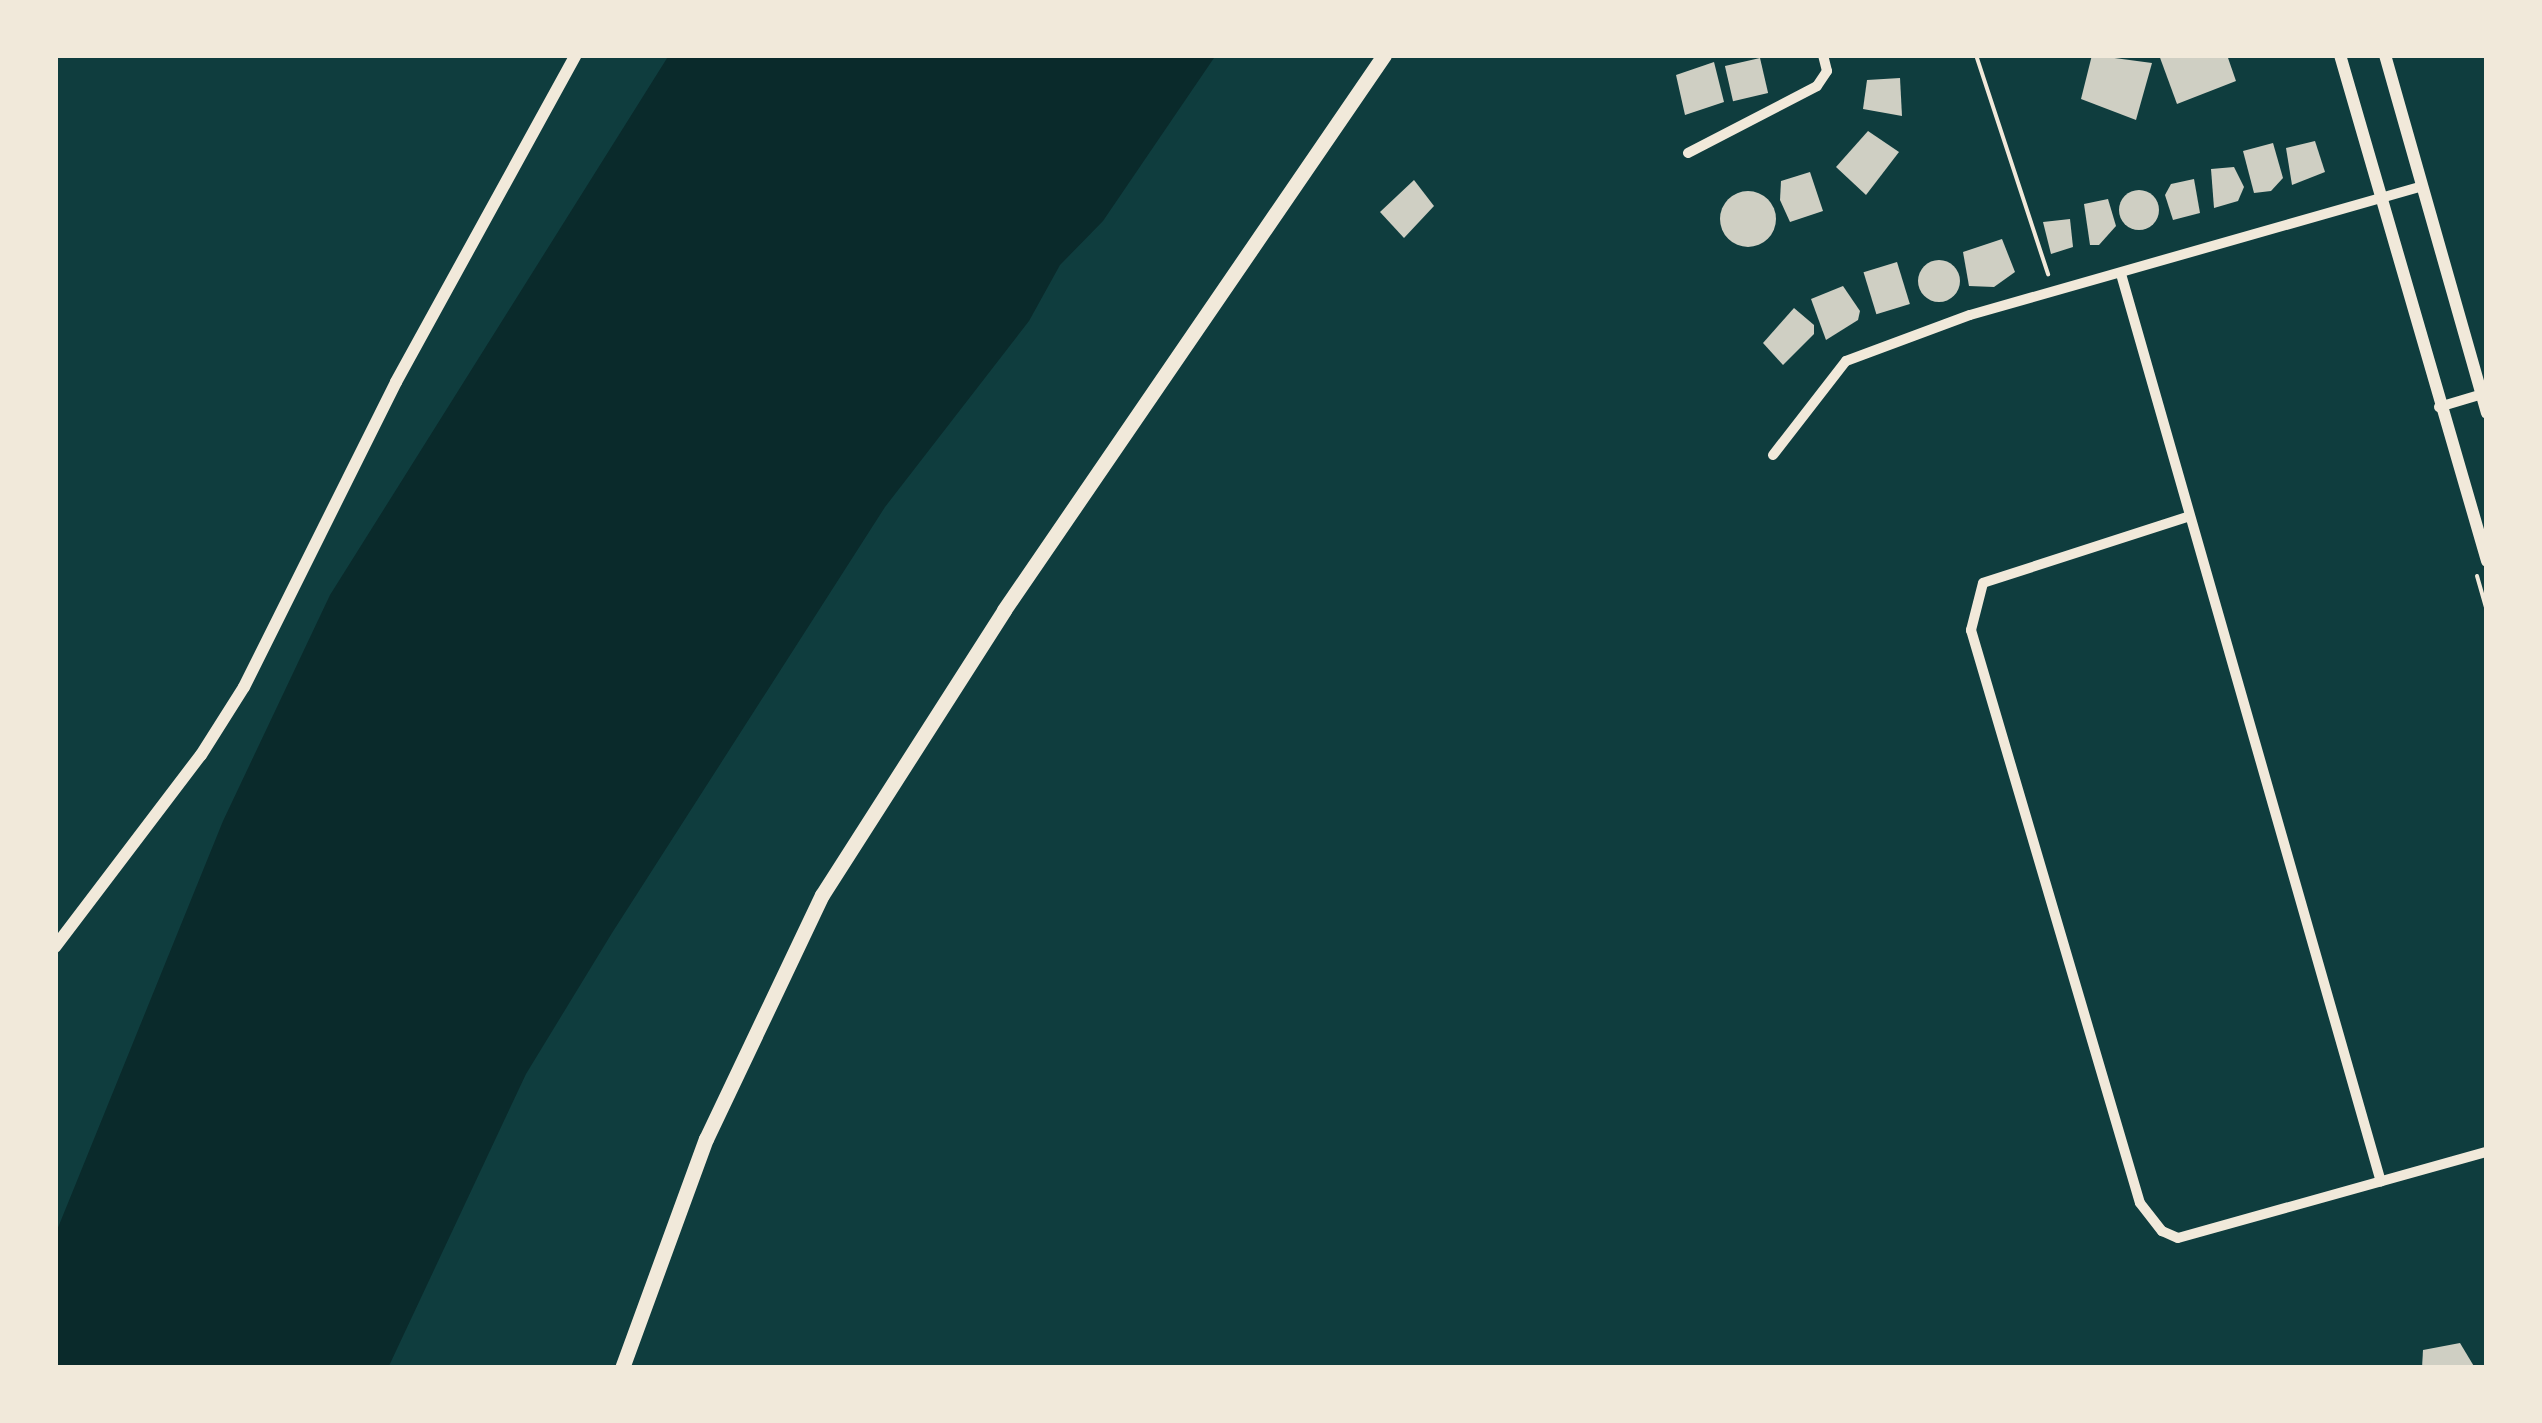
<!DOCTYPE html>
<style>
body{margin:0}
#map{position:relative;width:2542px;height:1423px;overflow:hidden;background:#0f3d3e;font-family:Cabin,sans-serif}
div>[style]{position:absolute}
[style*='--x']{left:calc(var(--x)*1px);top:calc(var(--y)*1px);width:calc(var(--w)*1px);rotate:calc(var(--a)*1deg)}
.water>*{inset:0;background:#0a2a2b}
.building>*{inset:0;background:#cfcfc3;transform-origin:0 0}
.round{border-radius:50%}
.path>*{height:4px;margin:-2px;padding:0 2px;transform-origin:2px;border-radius:2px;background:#f1e9da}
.minor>*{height:10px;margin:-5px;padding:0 5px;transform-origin:5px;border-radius:5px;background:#f1e9da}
.tertiary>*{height:12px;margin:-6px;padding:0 6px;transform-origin:6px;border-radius:6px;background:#f1e9da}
.secondary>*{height:15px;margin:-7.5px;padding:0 7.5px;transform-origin:7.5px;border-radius:7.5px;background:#f1e9da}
span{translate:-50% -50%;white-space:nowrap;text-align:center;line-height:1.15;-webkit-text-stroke:8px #f1e9da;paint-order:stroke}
.frame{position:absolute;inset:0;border:58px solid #f1e9da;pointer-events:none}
</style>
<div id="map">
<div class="water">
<div style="clip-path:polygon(669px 55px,1216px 55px,1103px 221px,1060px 265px,1029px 321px,885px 507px,612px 933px,526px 1074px,388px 1368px,55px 1368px,55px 1235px,223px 821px,330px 595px)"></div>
</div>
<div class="building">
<div style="clip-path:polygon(2092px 55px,2152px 63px,2136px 120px,2081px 99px)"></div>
<div style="clip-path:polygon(2159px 55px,2227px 55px,2236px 81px,2177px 104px)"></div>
<div style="left:1760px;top:58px;width:36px;height:36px;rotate:77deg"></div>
<div style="clip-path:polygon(1714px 62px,1724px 102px,1685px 115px,1676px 75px)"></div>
<div style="clip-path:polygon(1900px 78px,1902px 116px,1863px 109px,1867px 80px)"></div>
<div style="clip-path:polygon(1868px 131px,1899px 152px,1866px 195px,1836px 167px)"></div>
<div style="clip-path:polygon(2315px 141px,2325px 172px,2292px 185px,2286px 148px)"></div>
<div style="clip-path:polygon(2273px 143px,2283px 178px,2271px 191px,2254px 193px,2243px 151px)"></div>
<div style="clip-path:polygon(2234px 167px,2244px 187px,2238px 201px,2214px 208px,2211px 169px)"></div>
<div style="clip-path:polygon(1810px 172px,1823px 211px,1790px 222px,1780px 200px,1781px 181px)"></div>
<div style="clip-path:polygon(2194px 179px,2200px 213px,2173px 220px,2165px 195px,2171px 184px)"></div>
<div style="clip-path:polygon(1414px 180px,1434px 206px,1404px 238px,1380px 212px)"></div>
<div class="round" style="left:2119px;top:190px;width:40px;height:40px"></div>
<div class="round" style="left:1720px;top:191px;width:56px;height:56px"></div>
<div style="clip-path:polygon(2108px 199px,2116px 226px,2099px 245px,2090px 245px,2084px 204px)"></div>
<div style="clip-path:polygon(2070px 219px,2073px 247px,2051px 254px,2043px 222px)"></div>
<div style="clip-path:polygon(2002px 239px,2015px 272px,1994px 287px,1969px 286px,1963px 252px)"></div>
<div class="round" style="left:1918px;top:260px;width:42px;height:42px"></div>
<div style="left:1897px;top:262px;width:44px;height:35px;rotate:73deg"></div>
<div style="clip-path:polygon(1843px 286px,1860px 311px,1858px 320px,1826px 340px,1811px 299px)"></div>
<div style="clip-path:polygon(1794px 308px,1814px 325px,1814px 334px,1783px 365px,1763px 343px)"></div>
<div style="clip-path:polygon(2460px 1343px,2475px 1368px,2422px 1368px,2423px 1350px)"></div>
</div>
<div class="path">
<div style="--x:1976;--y:55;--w:231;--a:71.8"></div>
<div style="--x:2477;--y:576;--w:35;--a:74"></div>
</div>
<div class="minor">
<div style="--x:1688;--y:153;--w:145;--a:-27.4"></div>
<div style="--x:1817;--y:86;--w:18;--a:-56"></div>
<div style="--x:1827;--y:71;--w:16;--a:-104"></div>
<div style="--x:2121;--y:274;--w:944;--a:74.02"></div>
<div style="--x:2439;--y:407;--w:49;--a:-16.6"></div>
<div style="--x:1773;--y:455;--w:119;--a:-52.2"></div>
<div style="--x:1846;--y:361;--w:132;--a:-20.4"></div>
<div style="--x:1970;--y:315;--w:470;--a:-15.9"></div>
<div style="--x:2187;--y:517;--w:214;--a:162.1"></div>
<div style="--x:1983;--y:583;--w:49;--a:104.3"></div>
<div style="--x:1971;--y:630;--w:597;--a:73.57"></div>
<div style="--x:2140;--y:1203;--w:36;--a:52"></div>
<div style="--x:2162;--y:1231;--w:17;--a:24"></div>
<div style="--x:2178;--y:1238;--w:321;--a:-15.6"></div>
</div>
<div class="tertiary">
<div style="--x:2340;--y:55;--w:527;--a:73.8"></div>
<div style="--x:2385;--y:55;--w:372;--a:74.1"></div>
<div style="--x:55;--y:947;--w:241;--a:-52.8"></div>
<div style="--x:201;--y:755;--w:80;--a:-57.7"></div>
<div style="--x:244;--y:687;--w:341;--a:-63.5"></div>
<div style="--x:396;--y:382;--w:373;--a:-61.2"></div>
</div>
<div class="secondary">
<div style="--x:622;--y:1368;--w:244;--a:-69.9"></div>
<div style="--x:706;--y:1139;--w:270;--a:-64.6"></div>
<div style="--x:822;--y:895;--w:338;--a:-57.4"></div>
<div style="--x:1004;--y:610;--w:673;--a:-55.6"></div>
</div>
<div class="frame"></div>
</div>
